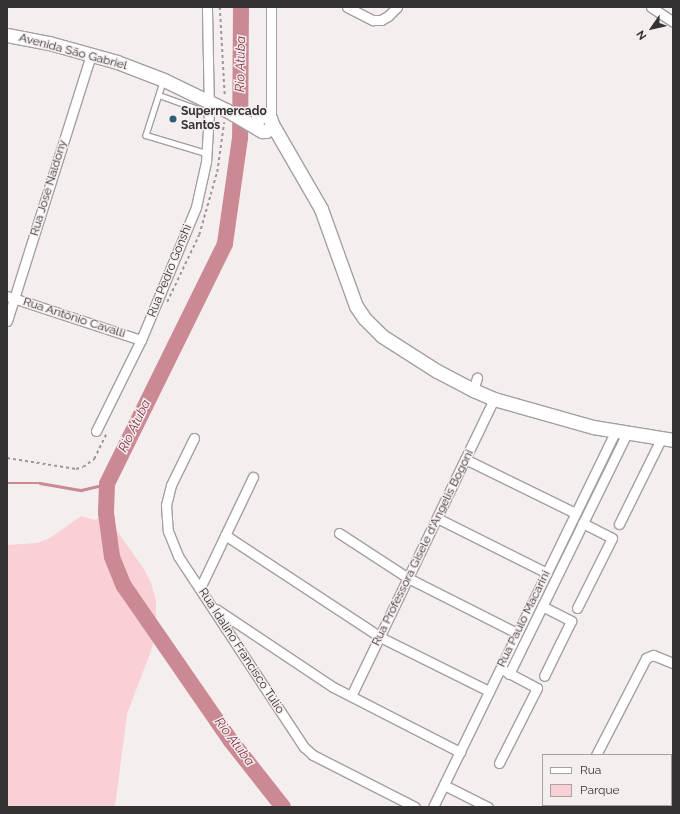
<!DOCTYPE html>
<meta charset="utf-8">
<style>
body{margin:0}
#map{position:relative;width:680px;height:814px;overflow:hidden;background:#f5eeef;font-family:Raleway,sans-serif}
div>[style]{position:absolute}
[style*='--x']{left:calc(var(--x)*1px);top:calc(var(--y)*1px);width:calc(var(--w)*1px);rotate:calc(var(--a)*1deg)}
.green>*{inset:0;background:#f8d0d5}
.stream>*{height:2.5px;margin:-1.25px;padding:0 1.25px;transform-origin:1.25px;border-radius:1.25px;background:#ca8993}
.river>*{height:16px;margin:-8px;padding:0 8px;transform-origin:8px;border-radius:8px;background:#ca8993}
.path>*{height:1.5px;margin-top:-0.75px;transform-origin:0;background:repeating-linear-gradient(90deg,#9d9898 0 3px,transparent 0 6px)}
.roads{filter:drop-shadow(1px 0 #a59fa0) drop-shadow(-1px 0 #a59fa0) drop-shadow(0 1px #a59fa0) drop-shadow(0 -1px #a59fa0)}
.service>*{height:4.5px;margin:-2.25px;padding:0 2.25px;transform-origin:2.25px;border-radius:2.25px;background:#fff}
.minor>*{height:9px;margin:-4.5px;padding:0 4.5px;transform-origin:4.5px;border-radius:4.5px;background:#fff}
.secondary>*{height:13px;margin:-6.5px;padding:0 6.5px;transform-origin:6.5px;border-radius:6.5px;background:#fff}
.dots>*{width:11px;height:11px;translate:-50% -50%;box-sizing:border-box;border:2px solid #f5eeef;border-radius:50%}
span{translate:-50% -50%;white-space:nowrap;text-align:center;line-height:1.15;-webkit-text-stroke:3px #f5eeef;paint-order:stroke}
.street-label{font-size:12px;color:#343232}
.poi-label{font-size:12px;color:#343232;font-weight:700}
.left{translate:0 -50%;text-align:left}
.water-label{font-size:13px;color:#843446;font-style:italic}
.frame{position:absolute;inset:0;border:8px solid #343232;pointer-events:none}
.legend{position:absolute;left:542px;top:754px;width:130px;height:52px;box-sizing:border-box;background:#f5eeef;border:1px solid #a8a3a3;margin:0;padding:5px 7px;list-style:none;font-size:12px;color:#343232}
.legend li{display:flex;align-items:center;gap:8px;height:20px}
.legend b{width:20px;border:1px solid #a8a3a3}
.north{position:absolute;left:632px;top:8px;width:40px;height:40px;-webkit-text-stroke:3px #f5eeef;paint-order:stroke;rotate:236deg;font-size:11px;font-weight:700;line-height:16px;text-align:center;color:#343232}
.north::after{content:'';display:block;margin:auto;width:14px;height:18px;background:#343232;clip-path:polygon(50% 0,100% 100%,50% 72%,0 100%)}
</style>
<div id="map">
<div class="green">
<div style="clip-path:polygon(81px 516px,95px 520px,102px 516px,114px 527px,144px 569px,151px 583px,156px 600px,156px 631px,151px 651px,127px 714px,115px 807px,7px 807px,7px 545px,37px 543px,50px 538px)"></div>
</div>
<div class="stream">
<div style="--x:7;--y:483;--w:33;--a:0"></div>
<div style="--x:40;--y:483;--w:42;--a:9.7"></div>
<div style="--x:81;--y:490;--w:27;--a:-13"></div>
</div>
<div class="river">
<div style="--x:241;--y:7;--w:131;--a:90.4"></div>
<div style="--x:240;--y:138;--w:107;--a:98.1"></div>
<div style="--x:225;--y:244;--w:267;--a:116.2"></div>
<div style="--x:107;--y:484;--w:29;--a:92"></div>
<div style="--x:106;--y:513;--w:44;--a:82.2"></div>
<div style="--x:112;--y:557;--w:31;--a:68"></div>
<div style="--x:124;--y:586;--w:188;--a:55.4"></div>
<div style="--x:231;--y:741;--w:84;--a:51.8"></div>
</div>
<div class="path">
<div style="--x:220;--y:7;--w:89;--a:86.8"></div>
<div style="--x:167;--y:302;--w:74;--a:-64.5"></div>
<div style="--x:199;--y:235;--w:66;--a:-74.1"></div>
<div style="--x:217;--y:172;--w:50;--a:-82"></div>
<div style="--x:7;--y:458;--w:70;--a:9.1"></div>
<div style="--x:76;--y:469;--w:7;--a:-16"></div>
<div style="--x:83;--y:467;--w:14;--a:-36"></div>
<div style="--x:94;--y:459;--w:28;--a:-64"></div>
</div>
<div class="roads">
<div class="service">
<div style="--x:163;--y:82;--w:56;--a:107.8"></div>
<div style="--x:146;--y:135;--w:63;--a:16.7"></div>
<div style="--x:159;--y:95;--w:53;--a:19.8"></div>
</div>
<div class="minor">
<div style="--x:271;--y:7;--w:114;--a:90"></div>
<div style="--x:347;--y:7;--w:29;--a:27"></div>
<div style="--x:373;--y:20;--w:8;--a:0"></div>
<div style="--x:381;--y:20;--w:8;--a:-30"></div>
<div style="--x:388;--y:16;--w:13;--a:-45"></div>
<div style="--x:651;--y:7;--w:27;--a:34"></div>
<div style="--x:7;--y:296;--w:141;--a:18.2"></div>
<div style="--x:7;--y:321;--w:279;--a:-72.5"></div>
<div style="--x:473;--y:390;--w:13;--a:-72"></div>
<div style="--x:96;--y:431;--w:102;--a:-63.7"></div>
<div style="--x:141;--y:340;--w:144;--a:-67.5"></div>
<div style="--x:196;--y:207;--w:46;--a:-77.5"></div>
<div style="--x:206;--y:162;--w:49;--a:-86.5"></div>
<div style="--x:209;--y:113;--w:106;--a:-91.1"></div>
<div style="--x:194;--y:438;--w:52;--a:116.1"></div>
<div style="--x:171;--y:485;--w:21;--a:104"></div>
<div style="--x:166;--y:505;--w:26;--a:86"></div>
<div style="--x:168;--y:531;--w:27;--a:68"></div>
<div style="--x:178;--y:556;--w:229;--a:56.6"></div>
<div style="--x:304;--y:747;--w:12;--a:42"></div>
<div style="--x:313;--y:755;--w:114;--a:27"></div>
<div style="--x:465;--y:459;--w:123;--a:26.1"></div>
<div style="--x:437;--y:518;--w:123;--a:26.6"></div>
<div style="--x:619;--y:524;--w:95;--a:-63.7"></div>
<div style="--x:339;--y:533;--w:82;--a:33.1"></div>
<div style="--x:408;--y:578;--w:122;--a:26.8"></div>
<div style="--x:225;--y:535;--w:186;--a:33.3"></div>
<div style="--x:380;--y:637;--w:122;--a:26.4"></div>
<div style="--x:200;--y:588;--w:123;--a:-64.5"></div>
<div style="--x:542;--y:606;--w:33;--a:27"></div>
<div style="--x:571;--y:621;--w:61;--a:116.1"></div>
<div style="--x:577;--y:608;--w:78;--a:-63.4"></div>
<div style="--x:612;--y:538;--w:33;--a:-153"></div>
<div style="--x:216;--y:609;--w:141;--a:33.7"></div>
<div style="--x:333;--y:687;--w:143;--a:27.1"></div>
<div style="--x:509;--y:674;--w:268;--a:-63.9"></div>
<div style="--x:351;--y:696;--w:330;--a:-64.3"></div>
<div style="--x:596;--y:755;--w:109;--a:-62.7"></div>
<div style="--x:646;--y:658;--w:8;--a:-23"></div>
<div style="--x:653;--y:655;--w:22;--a:22"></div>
<div style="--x:499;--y:763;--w:84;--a:-63.1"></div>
<div style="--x:537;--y:688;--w:36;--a:-152"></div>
<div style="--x:444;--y:785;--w:49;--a:26.6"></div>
<div style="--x:612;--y:805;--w:9;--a:13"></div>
<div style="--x:433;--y:807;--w:417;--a:-64.1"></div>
<div style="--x:563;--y:807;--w:3;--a:-45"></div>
</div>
<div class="secondary">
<div style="--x:7;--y:35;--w:43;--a:10.8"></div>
<div style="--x:49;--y:43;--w:71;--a:15.6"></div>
<div style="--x:117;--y:62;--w:50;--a:21"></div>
<div style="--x:164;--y:80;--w:69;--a:25.8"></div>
<div style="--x:226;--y:110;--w:42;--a:30.3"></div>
<div style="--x:262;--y:131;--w:4;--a:0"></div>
<div style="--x:266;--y:131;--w:5;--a:-37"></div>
<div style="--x:270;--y:128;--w:4;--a:-63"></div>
<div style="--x:272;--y:124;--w:6;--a:-108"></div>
<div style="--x:270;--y:118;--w:8;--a:-157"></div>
<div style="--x:263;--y:115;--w:6;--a:149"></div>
<div style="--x:258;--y:118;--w:4;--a:117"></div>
<div style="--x:256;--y:122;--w:7;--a:74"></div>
<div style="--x:272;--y:124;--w:98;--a:60"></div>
<div style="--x:321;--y:209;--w:103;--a:70.2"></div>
<div style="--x:356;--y:306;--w:14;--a:56"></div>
<div style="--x:364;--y:318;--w:25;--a:45"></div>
<div style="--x:382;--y:336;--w:65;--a:32.5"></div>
<div style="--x:437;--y:371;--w:41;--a:27.8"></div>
<div style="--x:473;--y:390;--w:23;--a:23"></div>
<div style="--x:494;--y:399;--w:103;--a:15.8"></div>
<div style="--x:593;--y:427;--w:81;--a:9.2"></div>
</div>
</div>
<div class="dots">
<div style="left:173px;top:119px;background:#2d5f7c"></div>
</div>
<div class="street-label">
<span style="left:73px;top:52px;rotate:15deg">Avenida São Gabriel</span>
<span style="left:49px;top:188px;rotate:-73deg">Rua José Naldony</span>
<span style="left:170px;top:271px;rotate:-68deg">Rua Pedro Gonshi</span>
<span style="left:74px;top:318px;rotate:18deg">Rua Antônio Cavalli</span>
<span style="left:423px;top:548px;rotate:-64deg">Rua Professora Gisele d'Angelis Bogoni</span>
<span style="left:524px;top:619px;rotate:-64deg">Rua Paulo Macarini</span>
<span style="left:241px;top:651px;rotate:57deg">Rua Idalino Francisco Túlio</span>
</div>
<div class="poi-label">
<span class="left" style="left:181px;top:119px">Supermercado<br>Santos</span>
</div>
<div class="water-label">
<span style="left:241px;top:64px;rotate:-89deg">Rio Atuba</span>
<span style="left:135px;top:426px;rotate:-64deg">Rio Atuba</span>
<span style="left:234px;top:742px;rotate:53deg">Rio Atuba</span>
</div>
<div class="frame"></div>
<ul class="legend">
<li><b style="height:5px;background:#fff"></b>Rua</li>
<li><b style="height:11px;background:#f8d0d5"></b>Parque</li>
</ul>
<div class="north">N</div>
</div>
